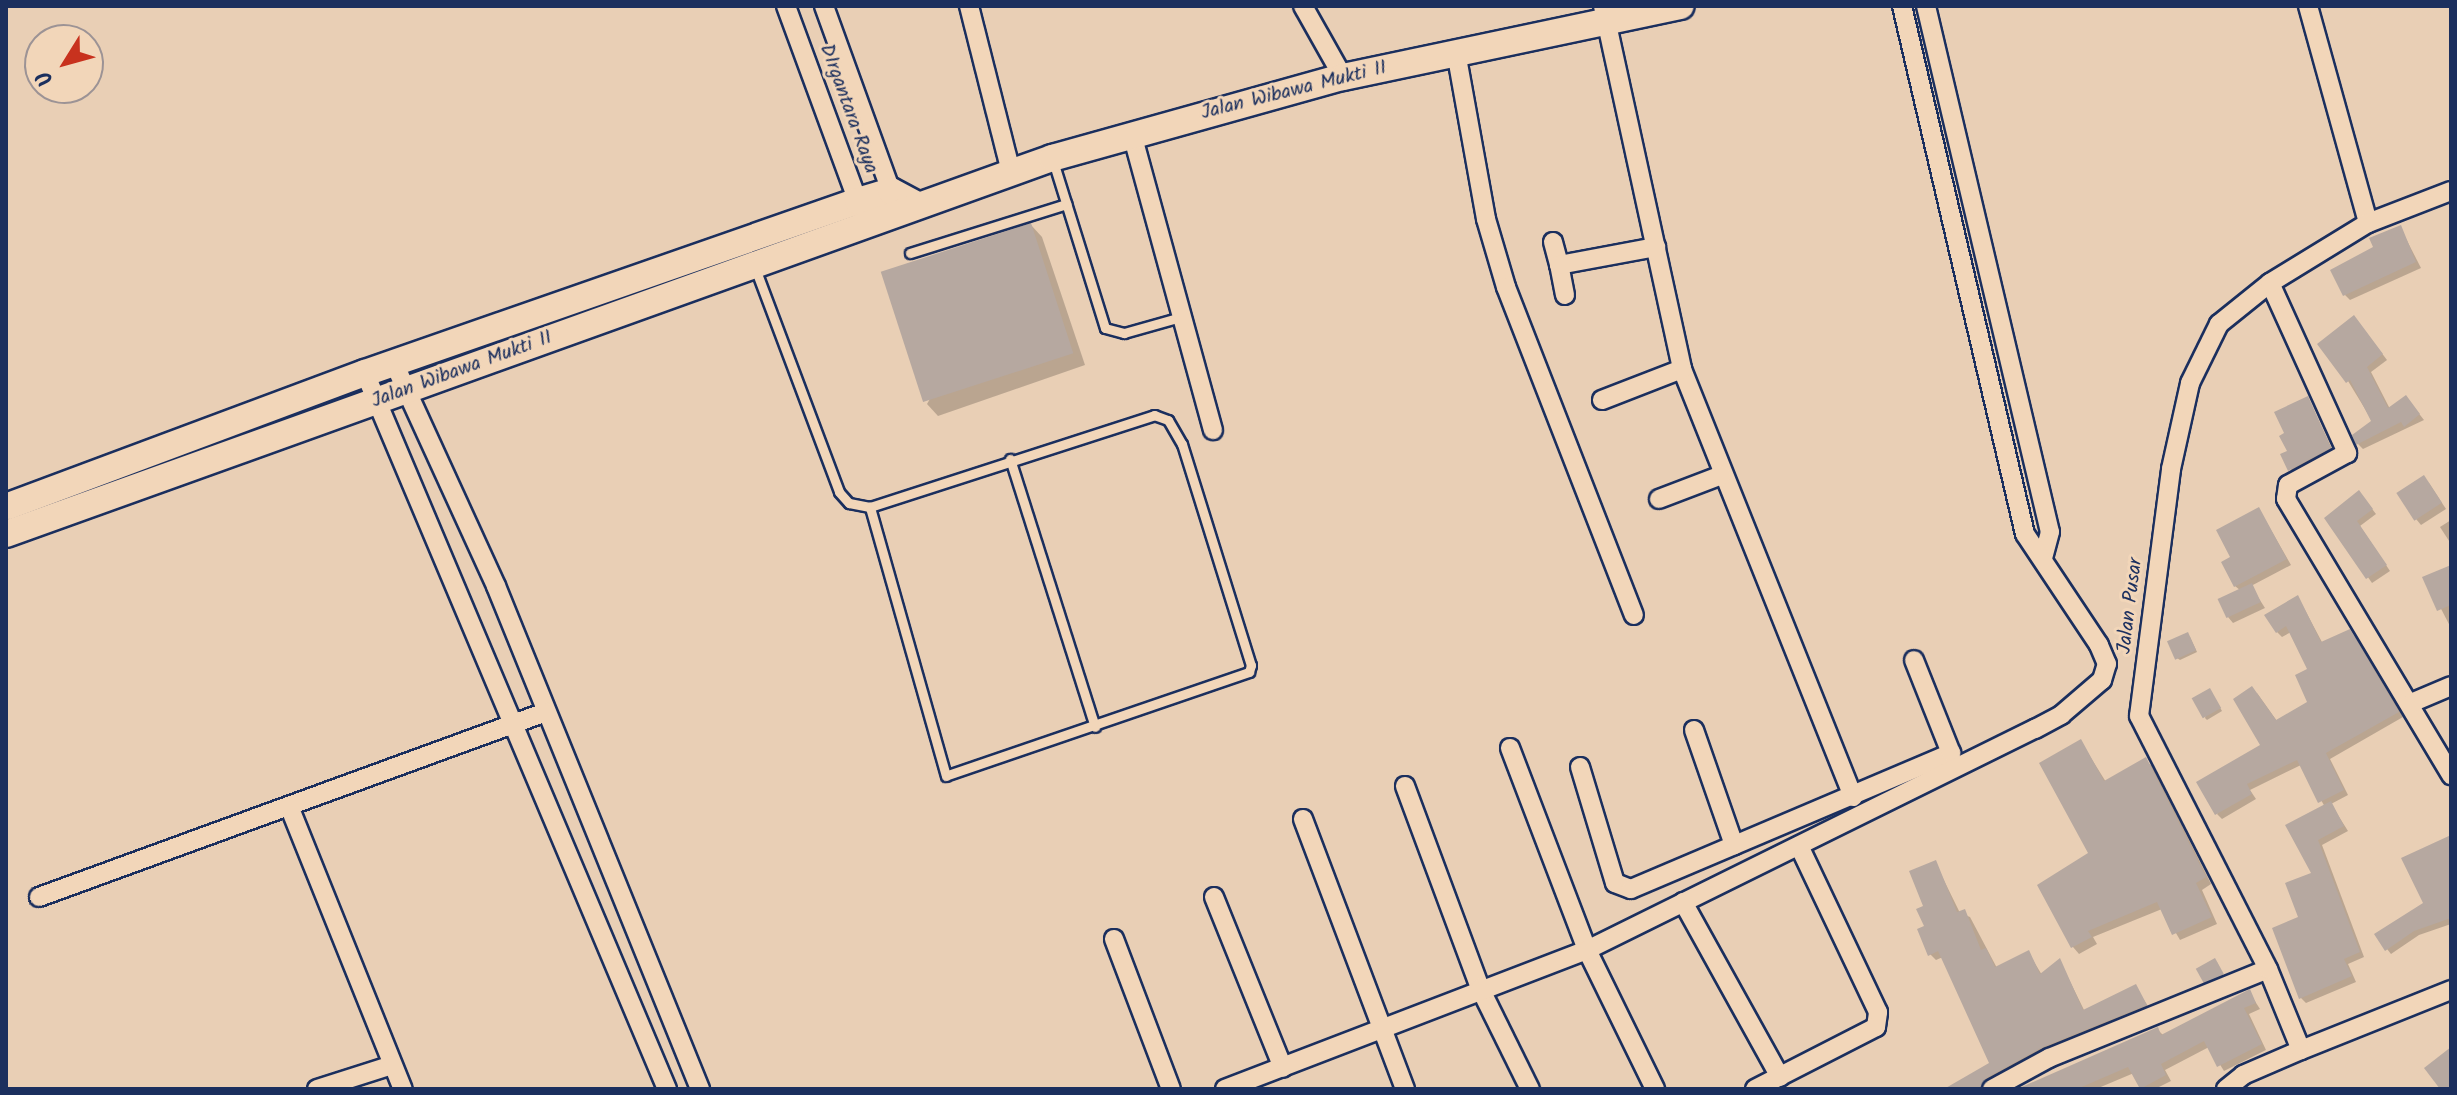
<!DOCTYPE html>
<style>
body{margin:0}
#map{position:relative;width:2457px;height:1095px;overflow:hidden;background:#e9cfb5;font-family:Kalam,sans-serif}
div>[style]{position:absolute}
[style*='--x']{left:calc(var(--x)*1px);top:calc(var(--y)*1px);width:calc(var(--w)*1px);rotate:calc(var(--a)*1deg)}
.shadow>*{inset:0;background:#0003}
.building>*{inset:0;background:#b6a8a0;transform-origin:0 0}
.roads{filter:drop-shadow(2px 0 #1b2f5e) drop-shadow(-2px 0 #1b2f5e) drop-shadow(0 2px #1b2f5e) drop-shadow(0 -2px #1b2f5e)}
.service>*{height:9px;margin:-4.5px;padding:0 4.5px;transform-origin:4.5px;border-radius:4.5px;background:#f2d6b9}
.minor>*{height:18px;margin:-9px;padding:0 9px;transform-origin:9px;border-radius:9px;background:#f2d6b9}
.secondary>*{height:26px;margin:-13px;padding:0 13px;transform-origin:13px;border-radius:13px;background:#f2d6b9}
span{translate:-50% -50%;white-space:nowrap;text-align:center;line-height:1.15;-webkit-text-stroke:6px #f2d6b9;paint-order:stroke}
.street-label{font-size:20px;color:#1b2f5e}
.frame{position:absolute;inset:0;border:8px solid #1b2f5e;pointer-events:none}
.north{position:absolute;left:24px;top:24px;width:80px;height:80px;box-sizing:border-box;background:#f2d6b9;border:2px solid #9c9395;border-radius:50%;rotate:233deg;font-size:22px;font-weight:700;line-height:32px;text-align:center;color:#1b2f5e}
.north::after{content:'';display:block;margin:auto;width:28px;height:36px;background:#c8321e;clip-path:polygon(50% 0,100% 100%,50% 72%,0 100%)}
</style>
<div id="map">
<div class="shadow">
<div style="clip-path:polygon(1031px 225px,1042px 237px,1085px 365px,938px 416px,927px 404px)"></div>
<div style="clip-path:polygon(2400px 227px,2421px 268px,2350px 300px,2345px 295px,2375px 248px)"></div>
<div style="clip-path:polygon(2359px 323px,2387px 360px,2371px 372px,2390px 409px,2410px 402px,2424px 420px,2363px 449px,2358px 444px,2373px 422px,2348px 381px)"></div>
<div style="clip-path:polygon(2308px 398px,2333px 451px,2293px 473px,2283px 455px,2290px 452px)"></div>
<div style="clip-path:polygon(2429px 483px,2446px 509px,2421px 525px,2416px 519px)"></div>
<div style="clip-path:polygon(2363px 497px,2376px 514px,2360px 526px,2390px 571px,2372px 583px,2327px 518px)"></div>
<div style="clip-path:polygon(2259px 509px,2291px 565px,2251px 586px,2265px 608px,2233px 623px,2228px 617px,2241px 591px,2235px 586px)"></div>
<div style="clip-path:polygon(2451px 520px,2451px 544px,2440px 527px)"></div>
<div style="clip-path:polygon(2451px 567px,2451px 628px,2425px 578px)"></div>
<div style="clip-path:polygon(2298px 597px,2323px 644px,2349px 632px,2355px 637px,2403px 717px,2330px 759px,2348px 795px,2331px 804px,2348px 831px,2322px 845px,2364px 957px,2348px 964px,2356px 982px,2306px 1003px,2301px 998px,2300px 918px,2313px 874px,2288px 826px,2325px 807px,2301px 765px,2250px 790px,2256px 799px,2222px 819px,2217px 814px,2262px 745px,2257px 693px,2277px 721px,2310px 703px,2310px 670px,2291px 632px,2282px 637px,2277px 632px)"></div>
<div style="clip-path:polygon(2190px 637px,2197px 652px,2180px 660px,2177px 658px)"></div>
<div style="clip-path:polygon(2212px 693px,2222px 711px,2207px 720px,2205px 718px)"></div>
<div style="clip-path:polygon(2081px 742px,2106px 782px,2145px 760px,2152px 766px,2211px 884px,2202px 890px,2217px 924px,2180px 940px,2162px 909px,2093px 937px,2097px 944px,2079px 954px,2073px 947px,2040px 886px,2091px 853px)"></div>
<div style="clip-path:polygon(2451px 837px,2451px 924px,2419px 935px,2391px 954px,2387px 949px,2425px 904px)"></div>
<div style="clip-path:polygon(1935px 862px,1960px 913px,1970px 917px,1997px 968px,2028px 952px,2042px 975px,2060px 961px,2085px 1012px,2135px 986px,2151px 1011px,1989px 1089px,1948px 1089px,1992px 1064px,1943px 957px,1936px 960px,1930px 954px,1926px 907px)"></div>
<div style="clip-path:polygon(2217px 962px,2224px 977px,2207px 984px,2204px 981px)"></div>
<div style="clip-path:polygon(2249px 992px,2260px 1009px,2249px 1014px,2266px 1050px,2224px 1071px,2209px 1047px,2165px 1070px,2171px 1081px,2155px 1089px,2142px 1089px,2134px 1073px,2096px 1089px,2021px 1089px,2157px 1029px,2164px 1036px)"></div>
</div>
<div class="building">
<div style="left:1031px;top:223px;width:137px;height:158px;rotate:72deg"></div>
<div style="clip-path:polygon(2401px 225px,2416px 262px,2343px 296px,2330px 270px,2373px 247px,2369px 238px)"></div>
<div style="clip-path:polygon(2354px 315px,2383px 354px,2367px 367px,2388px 408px,2406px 395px,2420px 414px,2404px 427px,2401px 422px,2356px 445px,2352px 435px,2371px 421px,2350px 380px,2346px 383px,2317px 344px)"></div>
<div style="clip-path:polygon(2308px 396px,2331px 448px,2288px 471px,2280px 454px,2287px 451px,2279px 436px,2284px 433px,2274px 412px)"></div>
<div style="left:2424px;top:475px;width:33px;height:33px;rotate:57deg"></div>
<div style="clip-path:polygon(2359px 490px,2373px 509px,2357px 521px,2387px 565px,2366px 579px,2324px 518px)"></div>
<div style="clip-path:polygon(2259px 507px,2287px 559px,2234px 587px,2221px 562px,2230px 557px,2216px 530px)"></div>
<div style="clip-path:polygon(2451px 565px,2451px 605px,2437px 611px,2422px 577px)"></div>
<div style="left:2252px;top:583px;width:21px;height:38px;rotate:65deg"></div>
<div style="clip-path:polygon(2298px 595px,2321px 642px,2350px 629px,2399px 712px,2326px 753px,2344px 790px,2318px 803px,2297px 760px,2247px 784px,2252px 794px,2215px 815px,2196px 782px,2260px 745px,2233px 699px,2252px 686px,2276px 720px,2307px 702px,2295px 675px,2307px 669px,2286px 626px,2276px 633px,2264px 615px)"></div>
<div style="left:2188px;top:632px;width:20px;height:23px;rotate:66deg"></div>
<div style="left:2210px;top:688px;width:23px;height:21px;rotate:61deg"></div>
<div style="clip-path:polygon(2081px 739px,2104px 781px,2146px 757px,2206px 877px,2196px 883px,2212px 917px,2172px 935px,2157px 902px,2088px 931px,2092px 937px,2071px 948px,2037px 885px,2088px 853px,2039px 763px)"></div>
<div style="clip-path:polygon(2331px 801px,2344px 826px,2318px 840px,2360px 952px,2344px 959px,2352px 976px,2299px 999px,2272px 928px,2298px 917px,2285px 883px,2311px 873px,2285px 825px)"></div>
<div style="clip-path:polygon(2451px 835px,2451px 918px,2414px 931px,2385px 951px,2374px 934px,2423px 903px,2401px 858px)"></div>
<div style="clip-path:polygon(1936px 860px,1957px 912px,1965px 909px,1981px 950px,1986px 948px,1995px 967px,2029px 950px,2040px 974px,2060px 958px,2083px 1010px,2136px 984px,2147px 1005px,2043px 1047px,1986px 1078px,1980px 1089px,1944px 1089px,1989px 1063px,1938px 951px,1928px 956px,1917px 929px,1924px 926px,1916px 909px,1923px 906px,1909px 871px)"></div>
<div style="left:2215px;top:958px;width:18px;height:22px;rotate:61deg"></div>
<div style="clip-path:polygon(2250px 989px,2256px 1003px,2244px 1008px,2262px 1044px,2217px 1067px,2204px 1041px,2161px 1064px,2166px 1075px,2140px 1089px,2128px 1067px,2077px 1089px,2017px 1089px,2158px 1027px,2161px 1035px)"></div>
<div style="clip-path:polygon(2451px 1047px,2451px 1089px,2440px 1089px,2424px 1068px)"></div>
</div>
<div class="roads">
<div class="service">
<div style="--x:1053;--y:161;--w:175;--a:72.7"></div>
<div style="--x:1105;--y:328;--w:20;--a:15"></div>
<div style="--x:1124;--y:333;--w:59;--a:-15.7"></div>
<div style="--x:910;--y:253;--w:164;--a:-17.4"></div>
<div style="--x:755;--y:268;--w:239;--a:69.4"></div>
<div style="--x:839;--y:492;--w:15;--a:48"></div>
<div style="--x:849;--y:503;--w:21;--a:11"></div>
<div style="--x:870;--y:507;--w:299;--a:-17.9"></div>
<div style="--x:1154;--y:415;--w:15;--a:20"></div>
<div style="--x:1168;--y:420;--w:28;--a:60"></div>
<div style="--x:1182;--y:444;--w:232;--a:72.7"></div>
<div style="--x:1251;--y:665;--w:7;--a:106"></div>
<div style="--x:1249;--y:672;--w:320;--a:161.1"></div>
<div style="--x:946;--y:776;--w:280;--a:-105.8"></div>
<div style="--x:1010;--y:459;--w:281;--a:72.4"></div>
</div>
<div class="minor">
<div style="--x:786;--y:6;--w:217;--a:69.8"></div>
<div style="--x:824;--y:6;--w:205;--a:70.1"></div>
<div style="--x:969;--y:6;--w:171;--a:75.8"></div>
<div style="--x:1303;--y:6;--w:81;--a:60.6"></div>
<div style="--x:1603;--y:6;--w:371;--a:77.7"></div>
<div style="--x:1682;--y:369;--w:461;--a:68.2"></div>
<div style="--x:1926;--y:6;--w:540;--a:76.74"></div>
<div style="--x:2050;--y:532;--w:27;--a:105"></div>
<div style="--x:2308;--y:6;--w:225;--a:74.5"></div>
<div style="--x:1456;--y:52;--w:170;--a:79.8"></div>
<div style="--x:1486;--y:219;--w:71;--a:73.6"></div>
<div style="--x:1506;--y:287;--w:352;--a:68.7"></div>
<div style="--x:1132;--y:134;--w:307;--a:74.7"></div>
<div style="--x:1553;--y:242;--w:24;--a:75"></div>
<div style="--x:2270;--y:283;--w:187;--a:65.6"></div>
<div style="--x:2347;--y:453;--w:67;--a:151.5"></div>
<div style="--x:2288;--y:485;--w:14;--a:98"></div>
<div style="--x:2286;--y:499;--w:322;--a:59.1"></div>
<div style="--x:1565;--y:295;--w:31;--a:-101"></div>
<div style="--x:1559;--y:265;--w:99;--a:-10.5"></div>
<div style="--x:394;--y:363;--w:245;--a:65.4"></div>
<div style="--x:496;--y:586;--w:543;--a:67.92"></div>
<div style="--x:365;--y:373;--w:777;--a:67.13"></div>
<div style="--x:1602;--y:400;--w:86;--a:-21.2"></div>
<div style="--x:1659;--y:499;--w:67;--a:-20.9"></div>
<div style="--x:2411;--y:703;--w:43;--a:-23"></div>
<div style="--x:1694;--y:730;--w:122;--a:70.8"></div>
<div style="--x:1510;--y:748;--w:216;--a:69.1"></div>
<div style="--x:1587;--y:950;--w:155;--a:63.9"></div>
<div style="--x:1580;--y:767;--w:121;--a:73.2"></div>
<div style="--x:1615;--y:883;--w:17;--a:21"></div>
<div style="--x:1631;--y:889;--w:348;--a:-23"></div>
<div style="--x:1951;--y:753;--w:100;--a:-111.7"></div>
<div style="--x:1405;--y:786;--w:215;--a:69.6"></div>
<div style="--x:1480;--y:988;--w:113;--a:63.7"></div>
<div style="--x:289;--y:806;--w:305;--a:68.1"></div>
<div style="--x:1303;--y:819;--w:289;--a:69.3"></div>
<div style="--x:39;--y:897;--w:540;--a:-20.05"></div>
<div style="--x:1214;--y:897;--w:184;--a:68"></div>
<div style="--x:1683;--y:902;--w:200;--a:61"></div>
<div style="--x:1114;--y:939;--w:160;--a:69.2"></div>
<div style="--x:2301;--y:1050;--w:162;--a:-21.8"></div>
<div style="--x:317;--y:1089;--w:79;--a:-17.7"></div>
<div style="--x:1225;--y:1089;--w:388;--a:-21"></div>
<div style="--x:1587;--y:950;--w:500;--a:-26.3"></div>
<div style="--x:2035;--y:729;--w:30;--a:-28"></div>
<div style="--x:2061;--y:715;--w:54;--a:-40.5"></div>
<div style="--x:2102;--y:680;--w:17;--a:-73"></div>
<div style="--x:2107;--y:664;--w:21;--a:-113"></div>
<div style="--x:2099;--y:645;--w:133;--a:-123.7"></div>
<div style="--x:2025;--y:534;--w:542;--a:-103.11"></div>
<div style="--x:1755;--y:1089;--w:136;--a:-27.1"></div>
<div style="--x:1876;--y:1027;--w:15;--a:-82"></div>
<div style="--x:1878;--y:1012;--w:184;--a:-115.4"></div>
<div style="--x:1992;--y:1089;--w:65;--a:-28.5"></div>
<div style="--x:2049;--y:1058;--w:236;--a:-22.1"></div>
<div style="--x:2226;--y:1089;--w:22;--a:-39"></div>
<div style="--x:2243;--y:1075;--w:63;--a:-23.3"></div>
<div style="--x:2301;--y:1050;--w:87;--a:-112.2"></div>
<div style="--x:2268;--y:969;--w:284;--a:-117"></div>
<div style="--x:2139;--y:716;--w:249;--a:-82.6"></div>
<div style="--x:2171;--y:469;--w:88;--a:-77.5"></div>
<div style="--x:2190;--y:383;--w:66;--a:-63.8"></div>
<div style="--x:2219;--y:324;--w:65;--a:-38.8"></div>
<div style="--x:2270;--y:283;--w:115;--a:-31.5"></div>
<div style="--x:2368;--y:223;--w:89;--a:-21.1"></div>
</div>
<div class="secondary">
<div style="--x:6;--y:507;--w:383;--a:-20.5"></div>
<div style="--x:365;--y:373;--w:522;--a:-19.23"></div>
<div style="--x:858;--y:201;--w:34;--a:-17"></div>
<div style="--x:891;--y:191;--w:27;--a:28"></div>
<div style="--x:6;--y:534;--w:1112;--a:-19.77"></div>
<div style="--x:1052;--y:158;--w:302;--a:-15.6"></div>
<div style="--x:1343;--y:77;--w:345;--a:-11.9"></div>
</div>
</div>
<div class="street-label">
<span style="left:1294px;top:91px;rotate:-14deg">Jalan Wibawa Mukti II</span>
<span style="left:848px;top:109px;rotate:70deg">DIrgantara Raya</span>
<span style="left:462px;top:370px;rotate:-20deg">Jalan Wibawa Mukti II</span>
<span style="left:2131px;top:606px;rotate:-83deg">Jalan Pusar</span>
</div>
<div class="frame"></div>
<div class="north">U</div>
</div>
